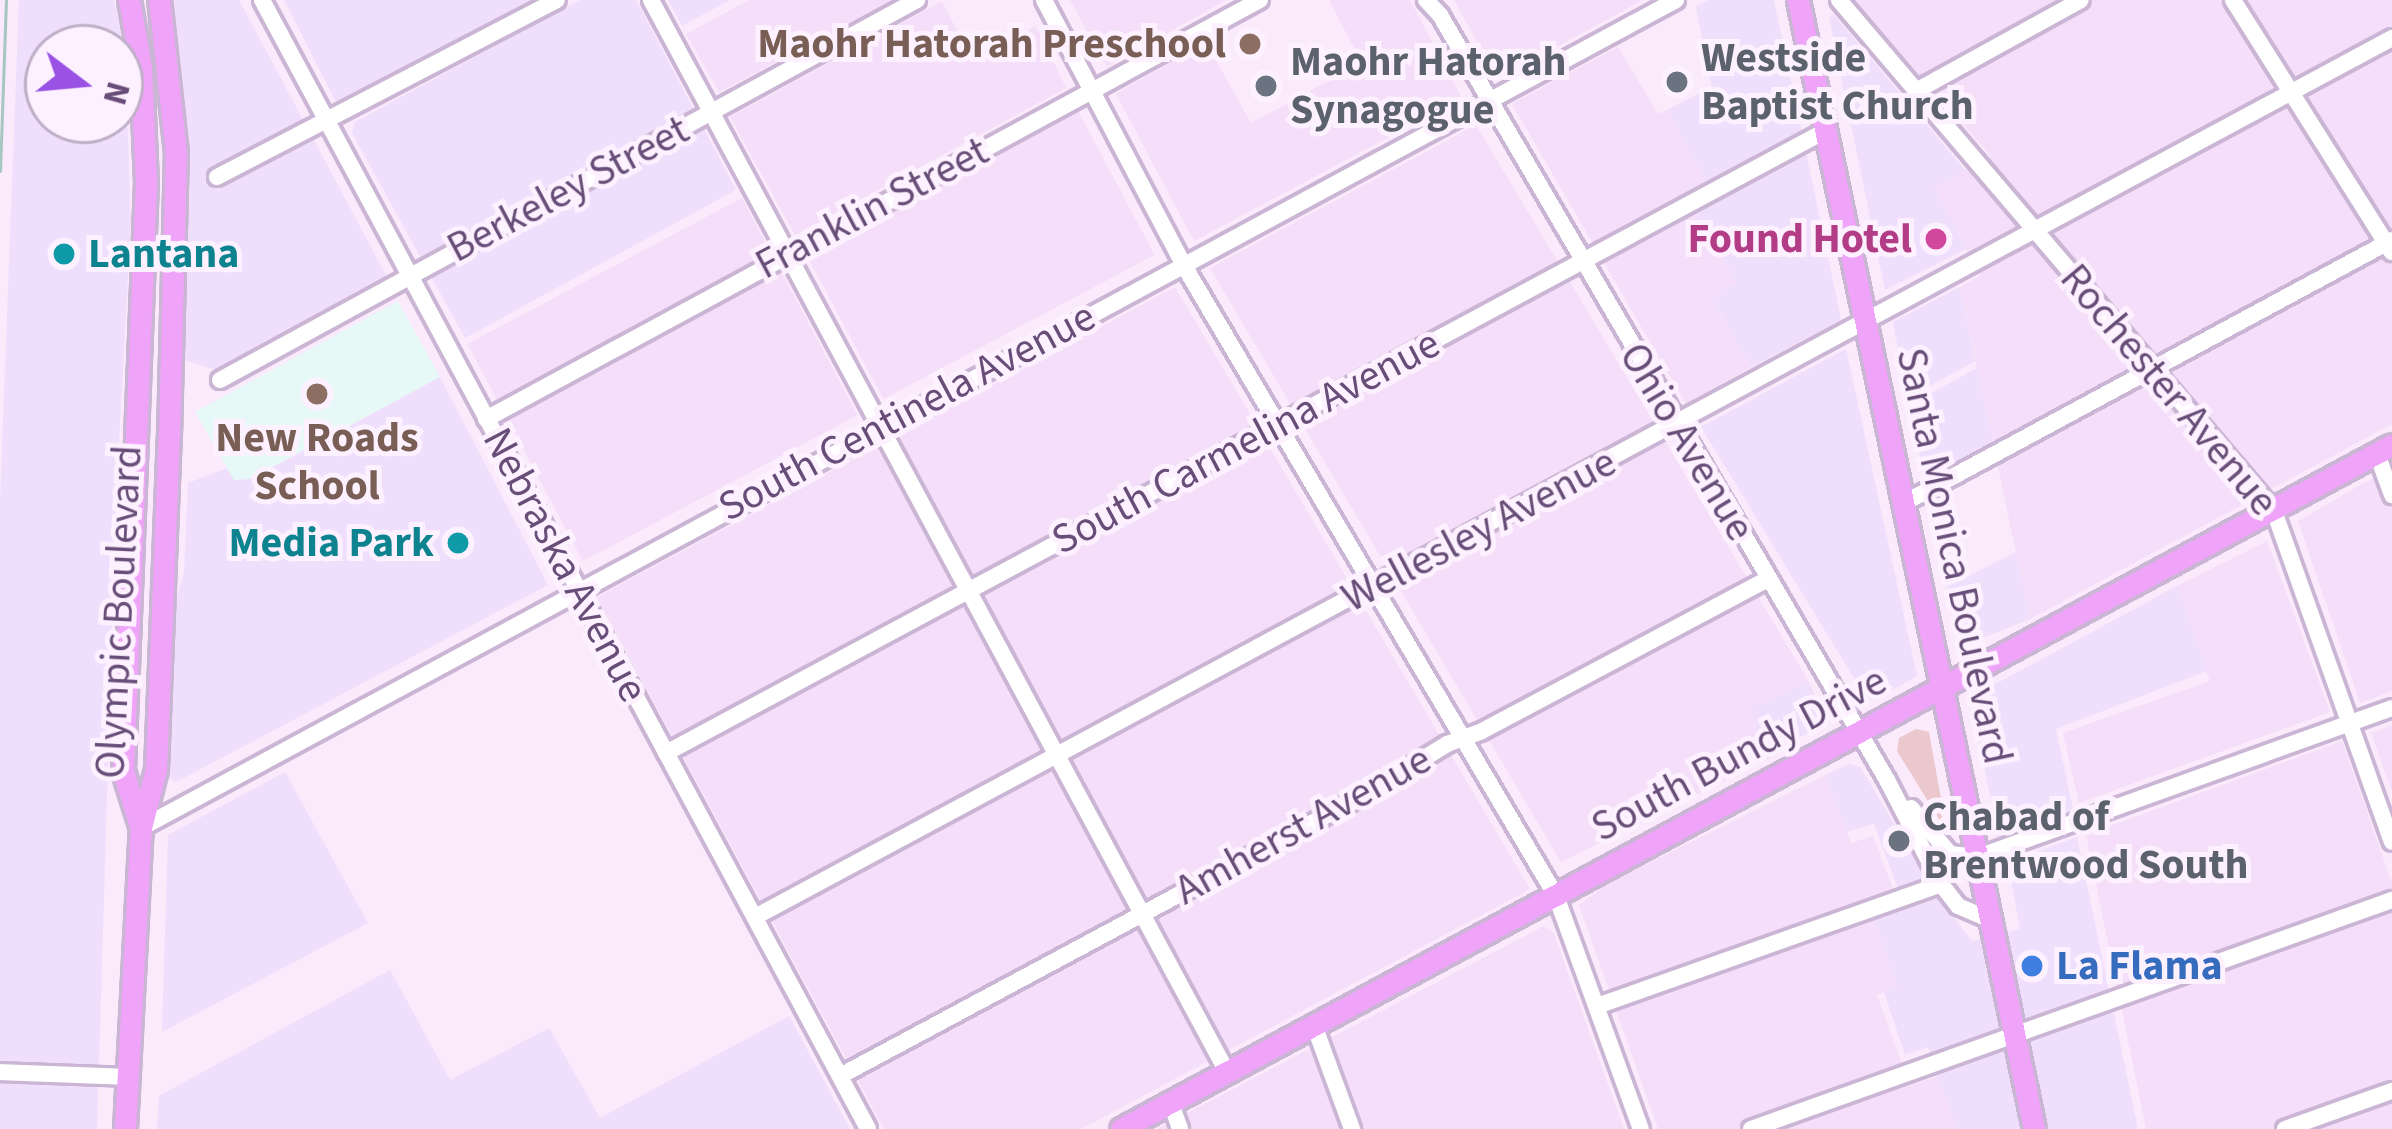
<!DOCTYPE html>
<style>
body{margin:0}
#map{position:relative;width:2392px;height:1129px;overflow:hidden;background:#faeafc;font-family:"Source Sans 3",sans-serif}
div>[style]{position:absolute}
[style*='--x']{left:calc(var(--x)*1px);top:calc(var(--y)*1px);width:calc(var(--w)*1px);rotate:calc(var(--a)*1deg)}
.residential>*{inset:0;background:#f4def9;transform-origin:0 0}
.commercial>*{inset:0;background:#efdefc;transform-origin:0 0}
.education>*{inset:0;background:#e6f9f7}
.green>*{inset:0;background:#ebc8cd}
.roads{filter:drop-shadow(3px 0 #cbb5d4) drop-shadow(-3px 0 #cbb5d4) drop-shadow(0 3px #cbb5d4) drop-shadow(0 -3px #cbb5d4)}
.minor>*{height:16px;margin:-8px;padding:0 8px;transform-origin:8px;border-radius:8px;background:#fff}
.major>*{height:21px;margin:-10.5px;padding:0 10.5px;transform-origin:10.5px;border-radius:10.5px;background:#f0a4f9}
.tram>*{height:3px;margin:-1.5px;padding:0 1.5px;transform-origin:1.5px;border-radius:1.5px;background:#a7c7c1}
.dots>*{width:33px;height:33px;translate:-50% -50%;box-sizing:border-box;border:6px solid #fdf1ff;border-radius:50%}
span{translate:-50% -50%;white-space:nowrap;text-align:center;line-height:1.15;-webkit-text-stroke:10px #fdf1ff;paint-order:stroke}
.education-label{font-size:42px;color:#785e54;font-weight:700}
.right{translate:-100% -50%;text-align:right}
.worship-label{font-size:42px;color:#5b616d;font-weight:700}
.left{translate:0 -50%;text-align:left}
.street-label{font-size:42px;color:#674d77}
.hotel-label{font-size:42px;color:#b23c85;font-weight:700}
.culture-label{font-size:42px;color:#0d838f;font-weight:700}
.shop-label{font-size:42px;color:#366cbe;font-weight:700}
.north{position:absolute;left:24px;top:24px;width:120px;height:120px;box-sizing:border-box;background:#fdf1ff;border:3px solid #c1afc9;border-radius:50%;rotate:106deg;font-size:33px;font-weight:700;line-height:48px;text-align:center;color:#674d77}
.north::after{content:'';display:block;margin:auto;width:42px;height:54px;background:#9952e4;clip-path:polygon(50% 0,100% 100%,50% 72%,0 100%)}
</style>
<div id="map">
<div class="residential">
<div style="clip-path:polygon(749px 0,893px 0,719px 92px,686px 34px)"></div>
<div style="clip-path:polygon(1070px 0,1226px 0,1107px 67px)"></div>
<div style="clip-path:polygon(1329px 0,1410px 0,1462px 98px,1194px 241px,1116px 94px,1206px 43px,1251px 123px,1362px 63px)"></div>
<div style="clip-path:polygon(1454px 0,1643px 0,1498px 79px)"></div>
<div style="clip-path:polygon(1854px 0,2392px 0,2392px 424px,2030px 619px,1960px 287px,1980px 276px,1933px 187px,1991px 156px)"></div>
<div style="clip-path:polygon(942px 1px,972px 60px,1036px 26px,1066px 88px,795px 235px,730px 117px)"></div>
<div style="clip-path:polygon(1618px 47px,1658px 114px,1667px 110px,1706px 179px,1684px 192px,1737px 283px,1711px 298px,1751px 367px,1686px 404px,1512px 104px)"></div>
<div style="left:1078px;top:111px;width:163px;height:307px;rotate:62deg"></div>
<div style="clip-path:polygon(1476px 125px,1809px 682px,1754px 716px,1778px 754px,1561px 862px,1210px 268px)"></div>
<div style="left:742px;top:198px;width:246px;height:311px;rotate:62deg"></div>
<div style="clip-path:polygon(1175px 287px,1530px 889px,1081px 1129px,884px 1129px,597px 597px)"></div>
<div style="clip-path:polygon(2392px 467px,2392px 691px,2360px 703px,2298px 521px)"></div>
<div style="clip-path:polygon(2267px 541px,2330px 712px,2079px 803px,2063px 733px,2210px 681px,2177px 586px)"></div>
<div style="clip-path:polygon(2392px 725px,2392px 791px,2371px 733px)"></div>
<div style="clip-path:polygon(2342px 741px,2392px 883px,2392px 1129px,2146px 1129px,2086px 835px)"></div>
<div style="clip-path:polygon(1825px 775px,1851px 843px,1873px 836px,1893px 889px,1867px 898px,1898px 987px,1877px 995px,1910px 1086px,1938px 1076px,1957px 1129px,1658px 1129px,1579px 905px,1609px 883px)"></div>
<div style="clip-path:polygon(1544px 926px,1554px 934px,1624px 1129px,1157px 1129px)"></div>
</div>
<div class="commercial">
<div style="clip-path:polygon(evenodd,19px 0,114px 0,125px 57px,131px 222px,116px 497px,97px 1129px,0 1129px,0 502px,19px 0,48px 48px,120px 48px,120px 120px,48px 120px,48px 48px)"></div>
<div style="clip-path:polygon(171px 0,239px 0,387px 277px,217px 370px,184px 360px,185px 158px)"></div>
<div style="clip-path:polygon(284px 0,532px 0,337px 104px)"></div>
<div style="clip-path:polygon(580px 0,636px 0,736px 190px,465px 338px,352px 133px,355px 122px)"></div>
<div style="clip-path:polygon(668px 0,730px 0,682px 26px)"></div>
<div style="clip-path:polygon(1708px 0,1774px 0,1840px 314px,1840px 321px,1751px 367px,1711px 297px,1737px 283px,1684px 191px,1706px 179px,1667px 110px,1712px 87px,1696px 7px)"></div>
<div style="clip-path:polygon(1834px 15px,1965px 170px,1934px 188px,1966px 249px,1885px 290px,1829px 17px)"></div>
<div style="clip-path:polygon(1960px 287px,1975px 361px,1907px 398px,1893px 322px)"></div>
<div style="clip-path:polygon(1846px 349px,1917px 676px,1875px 700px,1866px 698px,1701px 427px)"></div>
<div style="clip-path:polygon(1977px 368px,1993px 442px,1925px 477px,1908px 406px)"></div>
<div style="clip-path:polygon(440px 377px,548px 585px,176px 782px,168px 777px,175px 602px,184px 573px,188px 483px,227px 468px,234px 480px,251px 479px)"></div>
<div style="clip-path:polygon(2016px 552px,2030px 619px,1965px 645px,1959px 641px,1947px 587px)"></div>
<div style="clip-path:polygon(2177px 586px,2207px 671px,2056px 729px,2073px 809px,1999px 839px,1970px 698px)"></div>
<div style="left:1809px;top:682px;width:46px;height:65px;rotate:66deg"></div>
<div style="clip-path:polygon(1849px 764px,1860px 767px,1927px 878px,1898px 888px,1874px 824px,1847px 832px,1825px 775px)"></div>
<div style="clip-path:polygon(285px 772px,368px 923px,162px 1032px,168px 835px)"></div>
<div style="clip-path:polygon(2077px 837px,2138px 1129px,1957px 1129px,1928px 1047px,1905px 1055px,1884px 992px,1898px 986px,1874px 919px,1939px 898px,1972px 941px,2020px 929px,2008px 863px)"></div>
<div style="clip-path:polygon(390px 970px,450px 1080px,549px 1028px,600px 1118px,789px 1016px,850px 1129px,157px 1129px,159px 1096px)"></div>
</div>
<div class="education">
<div style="clip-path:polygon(398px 301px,440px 377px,250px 479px,234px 480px,195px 412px)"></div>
</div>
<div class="green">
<div style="clip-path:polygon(1916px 729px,1929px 732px,1947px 832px,1897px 751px,1899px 738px)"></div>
</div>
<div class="roads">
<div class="minor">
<div style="--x:262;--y:0;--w:1281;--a:61.77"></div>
<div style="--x:651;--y:0;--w:1215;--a:61.75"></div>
<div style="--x:1044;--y:0;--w:298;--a:62.2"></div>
<div style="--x:1183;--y:264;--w:734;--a:59.45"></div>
<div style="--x:1556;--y:896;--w:248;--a:70"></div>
<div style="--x:1426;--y:0;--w:21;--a:47"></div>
<div style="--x:1440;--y:15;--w:886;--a:59.7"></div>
<div style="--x:1887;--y:780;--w:117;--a:62.6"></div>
<div style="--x:1941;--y:884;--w:28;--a:52"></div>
<div style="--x:1958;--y:906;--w:36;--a:23"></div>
<div style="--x:1839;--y:0;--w:671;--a:49.59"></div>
<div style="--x:2274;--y:511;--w:351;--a:70.4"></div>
<div style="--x:2233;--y:0;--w:298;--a:57.8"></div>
<div style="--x:1916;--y:91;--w:188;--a:-28.9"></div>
<div style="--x:217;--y:177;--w:383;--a:-27.5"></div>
<div style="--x:220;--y:380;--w:794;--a:-28.6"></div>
<div style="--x:486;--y:419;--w:880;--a:-28.43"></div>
<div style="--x:2377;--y:454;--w:44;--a:69.9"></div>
<div style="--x:1904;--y:503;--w:554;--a:-28.32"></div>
<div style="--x:666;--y:753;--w:1315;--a:-28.22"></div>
<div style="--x:1911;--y:808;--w:60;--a:49.7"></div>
<div style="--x:1950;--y:854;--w:28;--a:6"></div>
<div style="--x:1978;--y:857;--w:440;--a:-19.8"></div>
<div style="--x:141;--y:828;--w:1744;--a:-28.34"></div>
<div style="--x:755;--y:917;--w:1858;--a:-28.23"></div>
<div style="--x:1597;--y:1006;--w:365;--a:-19.5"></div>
<div style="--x:1314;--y:1025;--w:111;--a:69.9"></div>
<div style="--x:0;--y:1072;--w:129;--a:2.2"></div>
<div style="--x:840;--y:1076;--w:591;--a:-28.17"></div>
<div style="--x:1361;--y:797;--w:101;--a:-31.6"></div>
<div style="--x:1447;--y:744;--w:37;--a:-20"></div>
<div style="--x:1482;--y:731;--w:324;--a:-28"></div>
<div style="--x:1170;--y:1101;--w:30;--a:70"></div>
<div style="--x:1751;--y:1129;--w:681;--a:-19.66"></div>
<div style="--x:2285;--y:1129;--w:114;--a:-19.6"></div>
</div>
<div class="major">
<div style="--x:129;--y:0;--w:69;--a:80"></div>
<div style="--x:141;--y:68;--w:114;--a:87.5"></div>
<div style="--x:146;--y:182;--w:589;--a:92.24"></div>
<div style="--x:123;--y:771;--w:60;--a:72.5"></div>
<div style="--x:1798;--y:0;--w:1153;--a:78.19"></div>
<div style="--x:125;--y:1129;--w:301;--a:-87"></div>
<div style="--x:141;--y:828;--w:61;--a:-75.7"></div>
<div style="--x:156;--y:769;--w:334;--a:-87.8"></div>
<div style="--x:169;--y:435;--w:282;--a:-88.6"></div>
<div style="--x:176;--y:153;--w:154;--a:-96.3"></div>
<div style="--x:1121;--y:1129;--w:1443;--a:-28.29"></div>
</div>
</div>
<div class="tram">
<div style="--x:0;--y:171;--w:171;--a:-88"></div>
</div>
<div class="dots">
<div style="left:1250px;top:44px;background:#8d6e63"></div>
<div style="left:1677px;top:82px;background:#6b7280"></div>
<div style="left:1266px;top:86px;background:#6b7280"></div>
<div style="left:1936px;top:239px;background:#d1479c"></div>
<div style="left:64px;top:254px;background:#0f9aa8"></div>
<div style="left:317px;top:394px;background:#8d6e63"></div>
<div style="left:458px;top:543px;background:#0f9aa8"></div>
<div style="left:1899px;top:841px;background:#6b7280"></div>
<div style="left:2032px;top:966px;background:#3f7fe0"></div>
</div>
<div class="education-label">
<span class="right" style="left:1226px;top:44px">Maohr Hatorah Preschool</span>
<span style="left:317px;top:462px">New Roads<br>School</span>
</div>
<div class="worship-label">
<span class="left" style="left:1701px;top:82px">Westside<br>Baptist Church</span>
<span class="left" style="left:1290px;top:86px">Maohr Hatorah<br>Synagogue</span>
<span class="left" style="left:1923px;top:841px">Chabad of<br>Brentwood South</span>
</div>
<div class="street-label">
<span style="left:568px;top:189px;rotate:-28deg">Berkeley Street</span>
<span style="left:872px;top:208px;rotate:-28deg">Franklin Street</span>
<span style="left:2169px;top:390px;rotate:50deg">Rochester Avenue</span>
<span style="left:907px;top:412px;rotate:-28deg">South Centinela Avenue</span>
<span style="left:1246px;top:442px;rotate:-28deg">South Carmelina Avenue</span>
<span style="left:1687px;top:442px;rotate:59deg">Ohio Avenue</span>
<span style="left:1479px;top:530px;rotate:-28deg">Wellesley Avenue</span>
<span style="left:1954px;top:556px;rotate:78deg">Santa Monica Boulevard</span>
<span style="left:565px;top:565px;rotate:62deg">Nebraska Avenue</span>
<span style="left:119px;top:612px;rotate:-87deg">Olympic Boulevard</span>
<span style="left:1739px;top:754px;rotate:-28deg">South Bundy Drive</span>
<span style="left:1303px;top:825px;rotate:-29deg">Amherst Avenue</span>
</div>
<div class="hotel-label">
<span class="right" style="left:1912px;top:239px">Found Hotel</span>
</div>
<div class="culture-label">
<span class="left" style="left:88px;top:254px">Lantana</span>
<span class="right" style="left:434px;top:543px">Media Park</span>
</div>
<div class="shop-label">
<span class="left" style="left:2056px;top:966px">La Flama</span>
</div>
<div class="north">N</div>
</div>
